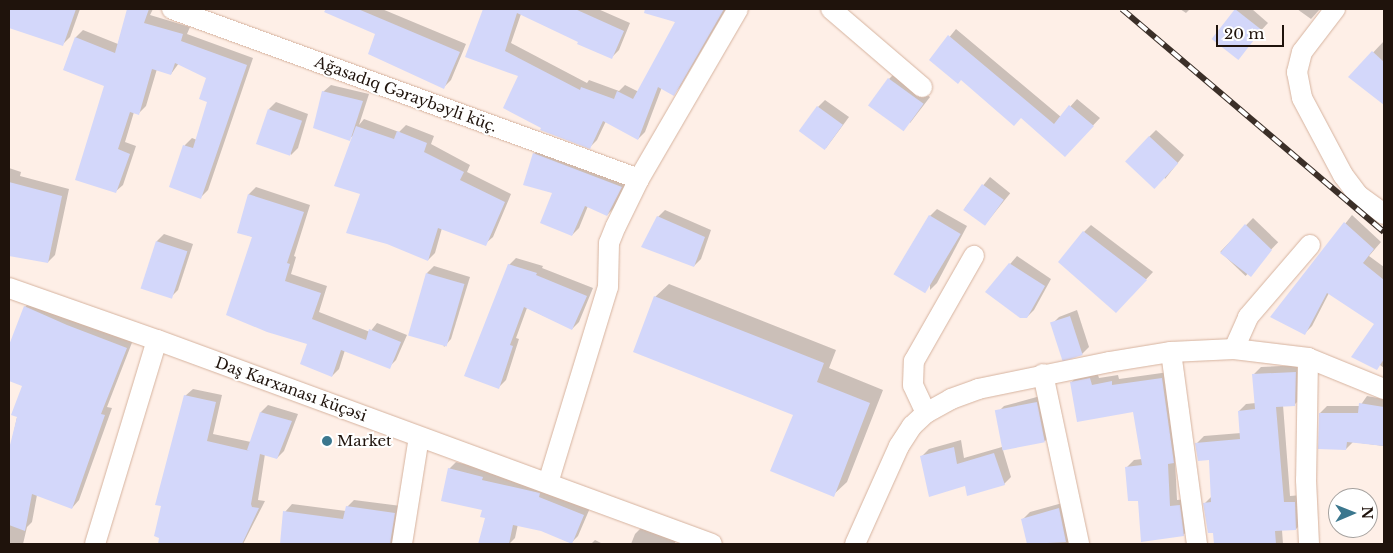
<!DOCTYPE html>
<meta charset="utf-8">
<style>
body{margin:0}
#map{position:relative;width:1393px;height:553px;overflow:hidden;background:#feefe7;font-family:"Libre Baskerville",serif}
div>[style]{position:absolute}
.shadow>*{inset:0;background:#0003;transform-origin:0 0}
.building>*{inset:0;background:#d3d7fa;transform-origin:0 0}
.roads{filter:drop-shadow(0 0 1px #d6b39f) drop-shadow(0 0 1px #d6b39f)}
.street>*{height:20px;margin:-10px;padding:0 10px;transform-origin:10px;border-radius:10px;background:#fff}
.rail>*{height:5.5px;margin-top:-2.75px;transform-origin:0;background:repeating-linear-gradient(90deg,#fff 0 11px,#3b2f28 0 22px);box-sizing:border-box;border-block:1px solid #3b2f28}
.dots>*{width:14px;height:14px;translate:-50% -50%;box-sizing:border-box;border:2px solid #fff;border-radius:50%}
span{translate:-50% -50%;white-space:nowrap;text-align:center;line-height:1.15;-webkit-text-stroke:4px #fff;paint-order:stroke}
.street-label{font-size:15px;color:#1f130c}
.poi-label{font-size:15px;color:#1f130c}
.left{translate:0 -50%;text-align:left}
.frame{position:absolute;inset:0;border:10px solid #1f130c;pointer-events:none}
.north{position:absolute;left:1328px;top:488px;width:50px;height:50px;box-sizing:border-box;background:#fff;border:1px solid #a5a19e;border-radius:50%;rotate:89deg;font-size:14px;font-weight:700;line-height:20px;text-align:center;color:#1f130c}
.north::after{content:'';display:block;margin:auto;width:18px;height:22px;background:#3b778e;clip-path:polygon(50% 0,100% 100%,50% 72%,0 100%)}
.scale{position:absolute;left:1216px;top:25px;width:68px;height:22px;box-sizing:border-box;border:2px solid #1f130c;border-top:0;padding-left:6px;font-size:15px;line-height:18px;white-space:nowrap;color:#1f130c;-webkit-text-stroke:4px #fff;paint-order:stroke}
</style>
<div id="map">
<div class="shadow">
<div style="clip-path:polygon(9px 9px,80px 9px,70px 37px,63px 44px,9px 27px)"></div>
<div style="clip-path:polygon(128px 9px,153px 9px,150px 15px,190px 27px,187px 34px,253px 58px,208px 190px,201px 197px,171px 187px,185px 145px,192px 138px,197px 140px,209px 101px,208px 78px,179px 63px,171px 74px,157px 69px,146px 106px,139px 113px,134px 112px,125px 142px,136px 146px,123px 185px,115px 192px,106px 85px,64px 69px,76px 37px,83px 30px,118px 44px)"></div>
<div style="clip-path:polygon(327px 9px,382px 9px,466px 44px,451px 80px,444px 87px,377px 33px,326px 12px)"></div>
<div style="clip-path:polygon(485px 9px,598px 9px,630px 23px,619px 50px,612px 57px,521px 14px,511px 43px,587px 83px,589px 80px,619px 91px,625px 85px,639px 92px,677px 22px,664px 18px,668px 9px,726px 9px,680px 87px,673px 95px,662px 87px,645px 132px,638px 139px,606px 121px,597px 140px,590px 147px,520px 75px,466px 56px)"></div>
<div style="clip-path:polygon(1180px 9px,1190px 9px,1186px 13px)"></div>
<div style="clip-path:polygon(1237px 9px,1252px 9px,1268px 23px,1242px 51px,1213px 38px)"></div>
<div style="clip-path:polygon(1297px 9px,1320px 9px,1311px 19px)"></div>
<div style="clip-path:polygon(956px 29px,1061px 117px,1077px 99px,1100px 118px,1072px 148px,931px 60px)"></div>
<div style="clip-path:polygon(1384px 41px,1384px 104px,1350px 77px)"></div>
<div style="clip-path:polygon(896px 72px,930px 97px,910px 123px,889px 79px)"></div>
<div style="clip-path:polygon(331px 85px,369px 94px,359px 125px,364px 119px,399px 132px,406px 125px,434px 136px,431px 144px,470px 165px,467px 172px,511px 194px,493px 237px,485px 244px,442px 228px,435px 253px,428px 260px,362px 194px,354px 135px,349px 139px,323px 92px)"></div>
<div style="clip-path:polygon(825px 100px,849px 117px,826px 148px,818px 107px)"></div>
<div style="clip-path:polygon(276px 102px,308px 114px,298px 148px,291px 155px,269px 109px)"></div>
<div style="clip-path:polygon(1156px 130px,1184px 155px,1165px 179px,1149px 137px)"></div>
<div style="clip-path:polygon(541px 147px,628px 180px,614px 208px,607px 215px,588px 206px,579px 228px,572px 235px,554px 192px,534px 154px)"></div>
<div style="clip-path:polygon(9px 168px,21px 172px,20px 176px,69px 189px,55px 255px,48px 262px,30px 246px,9px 239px)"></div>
<div style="left:990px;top:177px;width:26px;height:40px;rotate:39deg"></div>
<div style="clip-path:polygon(256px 187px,310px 205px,294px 256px,296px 257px,291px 274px,327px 286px,319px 312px,370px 332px,377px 323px,407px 335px,396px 360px,389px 367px,345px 350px,339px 369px,332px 376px,309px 344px,253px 237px,238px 232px,249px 194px)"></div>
<div style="clip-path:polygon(937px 209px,967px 226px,937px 283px,930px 290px,930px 216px)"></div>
<div style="clip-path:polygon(665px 210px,711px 230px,701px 259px,694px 266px,658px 217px)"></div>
<div style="clip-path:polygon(1352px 215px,1381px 242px,1369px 256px,1384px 267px,1382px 314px,1384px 315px,1384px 368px,1380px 365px,1375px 323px,1329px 293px,1312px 326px,1305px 333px,1272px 317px)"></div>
<div style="left:1253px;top:218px;width:35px;height:47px;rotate:44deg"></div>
<div style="clip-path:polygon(1091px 225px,1153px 272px,1123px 304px,1084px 232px)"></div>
<div style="clip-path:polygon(164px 234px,193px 244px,178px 290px,171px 297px,143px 288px,157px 241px)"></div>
<div style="clip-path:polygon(1017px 256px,1051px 279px,1034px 310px,1027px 317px,987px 291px)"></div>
<div style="clip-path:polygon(516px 258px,543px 266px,542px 268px,593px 288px,579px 322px,572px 329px,527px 308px,516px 338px,519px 339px,506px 380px,499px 387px,509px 265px)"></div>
<div style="clip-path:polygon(434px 266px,470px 277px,451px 339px,444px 347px,427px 273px)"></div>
<div style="clip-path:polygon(669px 284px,836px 350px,829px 368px,883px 390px,847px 482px,833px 495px,794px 414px,655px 297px)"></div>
<div style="clip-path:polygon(32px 300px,133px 340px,107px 407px,112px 408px,79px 500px,72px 508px,37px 495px,32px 522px,27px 527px,23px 544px,9px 544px,9px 444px,11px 445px,24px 385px,9px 380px,9px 347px,25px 307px)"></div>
<div style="clip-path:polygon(1077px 310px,1089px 347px,1082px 354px,1052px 324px,1059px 317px)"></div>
<div style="clip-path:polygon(1303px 365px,1302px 397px,1295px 404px,1283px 405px,1290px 496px,1302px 495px,1303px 522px,1296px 529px,1282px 530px,1283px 544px,1215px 544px,1215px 531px,1205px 503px,1212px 496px,1210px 459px,1197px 443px,1204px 436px,1241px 433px,1239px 411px,1246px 404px,1256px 403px,1254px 374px,1261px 367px)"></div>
<div style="clip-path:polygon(1097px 372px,1099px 378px,1118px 375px,1119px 379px,1169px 372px,1181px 455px,1175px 460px,1177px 500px,1187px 499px,1191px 528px,1183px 535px,1139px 499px,1127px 467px,1134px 460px,1142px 459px,1134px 410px,1071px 383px,1078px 375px)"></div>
<div style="clip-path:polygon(193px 389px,222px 395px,213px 434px,251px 442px,261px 412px,268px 405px,298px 414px,284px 451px,277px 458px,265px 454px,258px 500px,265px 501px,243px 544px,159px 544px,185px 396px)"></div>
<div style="clip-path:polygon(1044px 395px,1052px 434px,1045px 441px,997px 413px,1004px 406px)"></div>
<div style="clip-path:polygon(1367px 396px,1384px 399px,1384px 446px,1353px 442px,1346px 449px,1320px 413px,1327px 406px,1360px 406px)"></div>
<div style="clip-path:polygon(961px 440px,964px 458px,1002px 447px,1011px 477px,1004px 484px,966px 484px,922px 456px,929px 449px)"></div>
<div style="clip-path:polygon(456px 462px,489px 470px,489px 473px,546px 486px,590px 508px,578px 536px,571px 543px,541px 530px,518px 524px,515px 538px,509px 544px,479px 544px,487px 517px,484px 509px,449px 469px)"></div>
<div style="clip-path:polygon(354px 500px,401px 506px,396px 544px,281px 543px,285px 512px,292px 504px,346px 511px,347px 507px)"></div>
<div style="clip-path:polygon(1066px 502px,1078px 544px,1028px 544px,1023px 519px,1030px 512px)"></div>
<div style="clip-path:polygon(642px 527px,676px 541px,674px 544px,631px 544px,635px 534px)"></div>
<div style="clip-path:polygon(595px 540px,603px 544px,591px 544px)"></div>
</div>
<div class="building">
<div style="clip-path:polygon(9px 9px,76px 9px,63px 46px,9px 28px)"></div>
<div style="clip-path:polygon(127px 9px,149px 9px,144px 23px,183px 34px,181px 41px,247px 65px,201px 199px,169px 187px,183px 145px,193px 148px,207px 102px,199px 99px,206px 78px,175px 63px,171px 75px,152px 69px,139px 115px,130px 112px,118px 149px,130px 154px,116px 193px,75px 180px,104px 86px,63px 70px,75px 37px,115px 53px)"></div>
<div style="clip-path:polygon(326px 9px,358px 9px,460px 52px,444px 89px,368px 54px,375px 34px,324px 12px)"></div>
<div style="clip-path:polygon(483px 9px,575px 9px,624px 31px,612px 59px,577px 44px,578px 42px,517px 13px,505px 51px,580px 90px,581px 87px,614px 99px,617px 91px,633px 99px,675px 22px,644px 13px,645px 9px,724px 9px,674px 96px,658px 87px,638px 140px,603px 121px,590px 149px,540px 130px,541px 128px,503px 108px,518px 76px,465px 57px)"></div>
<div style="left:1235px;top:9px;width:34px;height:38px;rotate:38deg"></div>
<div style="clip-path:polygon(948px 35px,1054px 124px,1069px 105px,1094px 126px,1065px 157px,1021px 118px,1014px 126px,961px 80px,958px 84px,929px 60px)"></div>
<div style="clip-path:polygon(1372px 51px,1384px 62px,1384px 105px,1348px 77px)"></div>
<div style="left:888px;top:78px;width:44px;height:34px;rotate:36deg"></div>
<div style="clip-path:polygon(322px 91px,363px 101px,350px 141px,313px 128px)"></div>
<div style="left:817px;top:106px;width:32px;height:31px;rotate:36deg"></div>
<div style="left:268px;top:109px;width:36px;height:37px;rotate:19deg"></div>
<div style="clip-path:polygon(356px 126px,394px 139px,397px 131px,427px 143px,424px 152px,464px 172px,460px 180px,505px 202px,486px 246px,438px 228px,428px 261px,387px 244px,346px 233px,360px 194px,334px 186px)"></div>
<div style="left:1149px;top:136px;width:40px;height:35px;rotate:43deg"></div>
<div style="clip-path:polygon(533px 153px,622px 187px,607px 216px,585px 206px,572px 236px,540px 223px,552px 193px,523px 185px)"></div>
<div style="clip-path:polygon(9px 182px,62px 196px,48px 263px,9px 256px)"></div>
<div style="left:982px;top:184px;width:27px;height:32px;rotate:36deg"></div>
<div style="clip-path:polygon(248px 194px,304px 212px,287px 263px,290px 264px,285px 281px,321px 293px,312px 319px,366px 340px,369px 329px,401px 342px,390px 369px,341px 350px,332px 377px,300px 364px,307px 344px,267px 332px,226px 315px,252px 237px,237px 233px)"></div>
<div style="left:929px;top:215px;width:37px;height:69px;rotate:31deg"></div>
<div style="clip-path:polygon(657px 216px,705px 237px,694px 267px,641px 247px)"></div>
<div style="clip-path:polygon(1344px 222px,1374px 249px,1363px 263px,1384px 280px,1384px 359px,1377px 370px,1351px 357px,1374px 324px,1327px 293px,1305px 335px,1270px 317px)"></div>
<div style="clip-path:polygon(1245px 224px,1272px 250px,1251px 277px,1220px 253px)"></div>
<div style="clip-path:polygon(1083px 231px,1147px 280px,1116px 313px,1058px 262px)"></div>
<div style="left:156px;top:241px;width:33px;height:50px;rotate:18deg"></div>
<div style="clip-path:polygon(1009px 263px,1045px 286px,1027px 318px,1020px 318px,985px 292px)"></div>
<div style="clip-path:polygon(508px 264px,537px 273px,536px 275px,587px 296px,572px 330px,524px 307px,510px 345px,513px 346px,499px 389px,464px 376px)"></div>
<div style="left:426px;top:273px;width:40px;height:65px;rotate:16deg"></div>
<div style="clip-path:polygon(654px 296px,824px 363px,817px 382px,870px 403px,834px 497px,770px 471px,793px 415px,633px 352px)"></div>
<div style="clip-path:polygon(24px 306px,67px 325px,127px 348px,101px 414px,105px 415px,72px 509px,32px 494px,25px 531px,9px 525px,9px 449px,17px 417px,11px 415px,22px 386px,9px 381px,9px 345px)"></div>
<div style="left:1070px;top:316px;width:41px;height:21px;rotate:72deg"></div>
<div style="clip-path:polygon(1296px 372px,1295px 406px,1276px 407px,1284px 502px,1295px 502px,1296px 530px,1275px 531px,1276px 544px,1214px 544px,1213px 533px,1208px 533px,1203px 503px,1211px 502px,1209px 460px,1198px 461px,1195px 443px,1240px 439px,1238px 411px,1255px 409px,1252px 374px)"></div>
<div style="clip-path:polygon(1090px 378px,1092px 385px,1112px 381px,1112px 385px,1162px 378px,1174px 463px,1168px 464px,1170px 506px,1180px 505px,1184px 536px,1141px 542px,1138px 501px,1128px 501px,1125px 467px,1142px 465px,1133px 412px,1077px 422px,1070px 382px)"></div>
<div style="clip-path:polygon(184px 395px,216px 402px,207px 441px,250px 451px,247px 450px,260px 412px,292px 421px,277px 459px,260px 454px,251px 504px,252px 507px,259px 508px,242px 544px,158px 544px,159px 538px,154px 536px,161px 506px,155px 505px)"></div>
<div style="left:1037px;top:402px;width:41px;height:43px;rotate:79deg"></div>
<div style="clip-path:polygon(1359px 403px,1384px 407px,1384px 446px,1347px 442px,1346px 450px,1318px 449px,1319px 413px,1358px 413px)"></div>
<div style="clip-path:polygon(954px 447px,957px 464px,994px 453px,1005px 485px,967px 496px,965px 486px,929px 497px,920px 456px)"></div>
<div style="clip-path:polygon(448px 468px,483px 477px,482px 480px,540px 493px,539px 497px,584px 515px,572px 544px,541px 531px,513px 525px,509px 544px,478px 544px,485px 518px,480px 517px,482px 510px,441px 501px)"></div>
<div style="clip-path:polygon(346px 506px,395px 513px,390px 544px,280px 544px,283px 511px,343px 519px)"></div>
<div style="clip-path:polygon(1059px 508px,1066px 542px,1027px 544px,1021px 519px)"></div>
</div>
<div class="roads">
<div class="street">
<div style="left:172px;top:9px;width:497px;rotate:20deg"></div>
<div style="left:831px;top:9px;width:120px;rotate:40.6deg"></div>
<div style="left:1335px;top:9px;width:54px;rotate:127.5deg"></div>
<div style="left:1302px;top:52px;width:21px;rotate:104deg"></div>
<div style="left:1297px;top:72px;width:26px;rotate:79deg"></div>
<div style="left:1302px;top:98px;width:87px;rotate:62deg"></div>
<div style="left:1343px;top:175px;width:25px;rotate:53deg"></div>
<div style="left:1358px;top:195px;width:32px;rotate:36deg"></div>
<div style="left:9px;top:288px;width:157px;rotate:19.4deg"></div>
<div style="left:157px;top:340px;width:591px;rotate:20.18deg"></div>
<div style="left:1234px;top:349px;width:35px;rotate:-66deg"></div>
<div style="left:1248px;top:317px;width:95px;rotate:-49.3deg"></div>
<div style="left:1171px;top:352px;width:194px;rotate:82.3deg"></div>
<div style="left:1308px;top:358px;width:122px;rotate:90.9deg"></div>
<div style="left:1306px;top:480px;width:64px;rotate:87.3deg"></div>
<div style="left:1043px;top:374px;width:174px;rotate:78deg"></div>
<div style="left:926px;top:413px;width:31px;rotate:-115deg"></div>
<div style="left:913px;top:385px;width:24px;rotate:-88deg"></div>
<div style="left:914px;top:361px;width:121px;rotate:-60.3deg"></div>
<div style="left:548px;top:483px;width:205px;rotate:-73deg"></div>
<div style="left:608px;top:287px;width:44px;rotate:-88.7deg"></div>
<div style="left:609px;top:243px;width:18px;rotate:-68deg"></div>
<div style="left:616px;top:226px;width:52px;rotate:-63.9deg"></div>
<div style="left:639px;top:179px;width:197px;rotate:-59.8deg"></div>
<div style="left:95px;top:544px;width:213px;rotate:-73.1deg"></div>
<div style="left:402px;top:544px;width:108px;rotate:-81deg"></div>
<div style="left:855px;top:544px;width:107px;rotate:-65.8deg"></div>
<div style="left:899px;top:446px;width:24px;rotate:-57deg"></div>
<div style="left:912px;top:426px;width:19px;rotate:-43deg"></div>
<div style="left:926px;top:413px;width:29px;rotate:-29deg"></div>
<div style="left:951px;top:399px;width:29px;rotate:-20deg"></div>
<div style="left:978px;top:389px;width:134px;rotate:-11.6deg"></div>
<div style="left:1109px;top:362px;width:63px;rotate:-9.2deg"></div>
<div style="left:1171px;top:352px;width:63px;rotate:-2.7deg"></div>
<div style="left:1234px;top:349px;width:75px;rotate:6.9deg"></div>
<div style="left:1308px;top:358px;width:82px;rotate:22.2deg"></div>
</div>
</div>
<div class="rail">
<div style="left:1122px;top:9px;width:344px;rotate:40.4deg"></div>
</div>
<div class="dots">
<div style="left:327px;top:441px;background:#3b778e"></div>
</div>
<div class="street-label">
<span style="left:406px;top:94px;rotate:20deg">Ağasadıq Gəraybəyli küç.</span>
<span style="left:291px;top:389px;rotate:20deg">Daş Karxanası küçəsi</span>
</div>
<div class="poi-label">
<span class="left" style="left:337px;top:441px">Market</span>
</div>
<div class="frame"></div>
<div class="north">N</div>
<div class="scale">20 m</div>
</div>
